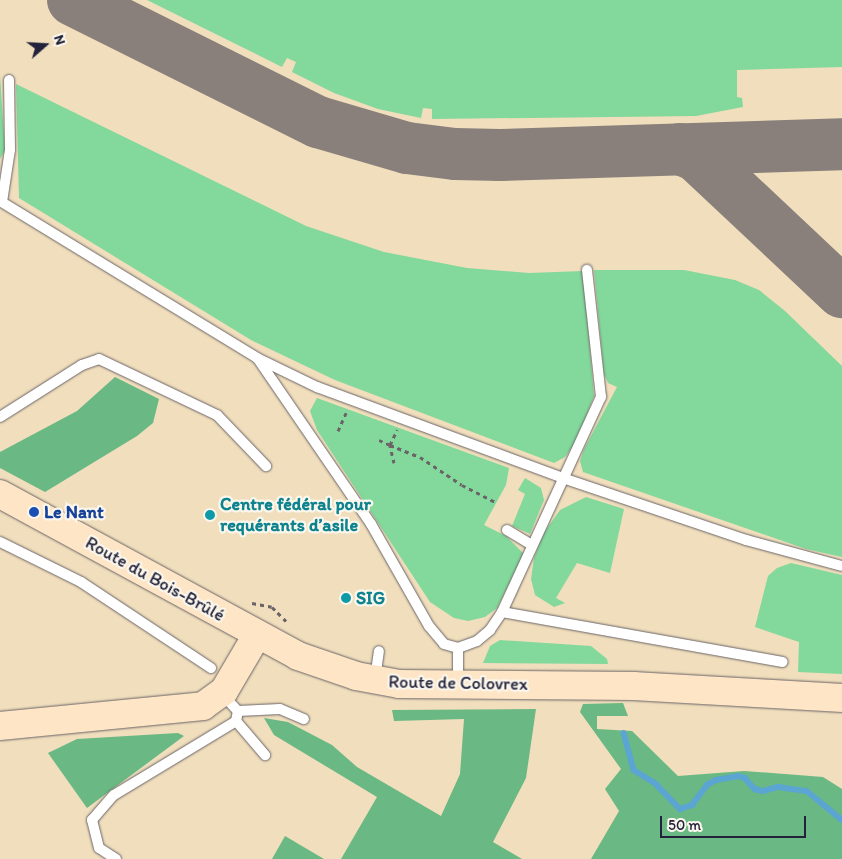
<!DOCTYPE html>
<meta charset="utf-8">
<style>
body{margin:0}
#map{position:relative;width:842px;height:859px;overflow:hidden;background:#f0debc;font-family:Itim,sans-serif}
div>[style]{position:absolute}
.green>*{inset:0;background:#83d89b}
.forest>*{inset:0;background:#6ab883}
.stream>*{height:5.5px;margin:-2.75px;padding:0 2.75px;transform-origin:2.75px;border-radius:2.75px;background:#5ba5d3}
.taxiway>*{height:52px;margin:-26px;padding:0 26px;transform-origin:26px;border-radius:26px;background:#89807c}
.path>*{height:3px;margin-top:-1.5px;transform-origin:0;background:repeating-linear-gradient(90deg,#6a6468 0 4px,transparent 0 8px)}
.roads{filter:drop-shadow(0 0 1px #6a6468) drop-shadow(0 0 1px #6a6468)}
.lane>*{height:10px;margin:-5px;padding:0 5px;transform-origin:5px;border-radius:5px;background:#fff}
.secondary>*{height:28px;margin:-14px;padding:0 14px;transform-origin:14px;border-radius:14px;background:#fde5c5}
.dots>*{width:14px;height:14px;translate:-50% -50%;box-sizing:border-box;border:2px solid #fbf7ec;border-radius:50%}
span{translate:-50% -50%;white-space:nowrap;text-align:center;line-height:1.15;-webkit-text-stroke:4.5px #fbf7ec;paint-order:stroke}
.culture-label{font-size:18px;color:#0d838f;font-weight:700}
.left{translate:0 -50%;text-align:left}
.transit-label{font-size:18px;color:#164399;font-weight:700}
.street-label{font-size:18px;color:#22223b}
.north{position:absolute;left:20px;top:20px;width:50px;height:50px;-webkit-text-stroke:4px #fbf7ec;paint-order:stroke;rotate:71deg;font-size:14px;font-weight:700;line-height:20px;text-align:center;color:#22223b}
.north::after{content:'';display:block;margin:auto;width:18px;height:22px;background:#22223b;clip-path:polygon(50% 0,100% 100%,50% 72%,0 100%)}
.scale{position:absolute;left:660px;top:816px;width:146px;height:22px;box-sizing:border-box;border:2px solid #22223b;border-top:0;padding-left:6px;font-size:15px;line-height:18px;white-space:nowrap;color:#22223b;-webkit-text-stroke:4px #fbf7ec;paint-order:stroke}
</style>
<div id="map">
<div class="green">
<div style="clip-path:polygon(147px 0,842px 0,842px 67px,737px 70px,737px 97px,742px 98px,743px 107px,696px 116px,432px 119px,432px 109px,423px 108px,421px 118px,378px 109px,334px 93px,292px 72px,296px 62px,287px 58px,282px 67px)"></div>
<div style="clip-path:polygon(0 76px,5px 150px,0 159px)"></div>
<div style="clip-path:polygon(16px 84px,306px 226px,384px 252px,467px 268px,529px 273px,583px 271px,594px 396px,576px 442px,565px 457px,554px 463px,335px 380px,251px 340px,19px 198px)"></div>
<div style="clip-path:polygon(594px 270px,684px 270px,735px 280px,759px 290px,785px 311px,842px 366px,842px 557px,806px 549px,583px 472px,580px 461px,584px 449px,617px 387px,608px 383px,604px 374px)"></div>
<div style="clip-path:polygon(317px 398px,509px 468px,506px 485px,484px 525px,506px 536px,524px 554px,497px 608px,485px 617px,468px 621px,454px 618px,430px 602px,317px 430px,310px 411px)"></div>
<div style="clip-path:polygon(525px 478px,541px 488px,544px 500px,530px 534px,512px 526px,525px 494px,518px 490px)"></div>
<div style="clip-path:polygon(586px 497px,624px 509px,610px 573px,577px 563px,556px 598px,565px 603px,554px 607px,535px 595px,531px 579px,534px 558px,543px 534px,560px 510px)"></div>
<div style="clip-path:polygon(791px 563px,842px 575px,842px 674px,798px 672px,799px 642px,755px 627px,768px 576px,777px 568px)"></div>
<div style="clip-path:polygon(500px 640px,591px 646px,607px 659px,608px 664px,483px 663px,490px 646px)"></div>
</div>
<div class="forest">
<div style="clip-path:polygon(115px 377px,159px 399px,153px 423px,137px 436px,45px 492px,0 468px,0 452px,77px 411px)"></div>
<div style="clip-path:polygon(623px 703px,628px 716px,597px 716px,597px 729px,632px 731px,678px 776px,744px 771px,823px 777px,842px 789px,842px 859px,591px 859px,619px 811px,605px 789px,621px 769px,580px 712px,583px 704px)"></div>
<div style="clip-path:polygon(536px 709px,526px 778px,493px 842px,522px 859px,341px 859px,377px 797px,274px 735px,264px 718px,288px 722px,332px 745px,357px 767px,441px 816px,460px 774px,464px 719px,394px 721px,392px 710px)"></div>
<div style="clip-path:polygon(178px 733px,184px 736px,87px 808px,48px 753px,77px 739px)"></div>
<div style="clip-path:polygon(285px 836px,324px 859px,272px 859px)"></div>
</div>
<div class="stream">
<div style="left:624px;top:733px;width:38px;rotate:75deg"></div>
<div style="left:634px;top:770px;width:26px;rotate:32deg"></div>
<div style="left:656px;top:784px;width:35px;rotate:46deg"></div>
<div style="left:680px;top:809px;width:13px;rotate:-18deg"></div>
<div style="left:692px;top:805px;width:25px;rotate:-53deg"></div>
<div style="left:707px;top:785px;width:10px;rotate:-29deg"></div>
<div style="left:716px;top:780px;width:22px;rotate:-10deg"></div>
<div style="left:738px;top:776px;width:7px;rotate:16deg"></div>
<div style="left:745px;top:778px;width:15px;rotate:48deg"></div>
<div style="left:755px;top:789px;width:8px;rotate:14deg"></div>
<div style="left:763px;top:791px;width:16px;rotate:-15deg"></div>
<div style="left:778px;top:787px;width:29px;rotate:8deg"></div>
<div style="left:807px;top:791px;width:45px;rotate:39.6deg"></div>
</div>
<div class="taxiway">
<div style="left:73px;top:0;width:274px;rotate:26.5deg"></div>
<div style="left:318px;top:122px;width:93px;rotate:16.3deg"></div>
<div style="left:407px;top:148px;width:48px;rotate:7.1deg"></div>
<div style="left:455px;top:154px;width:45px;rotate:1.3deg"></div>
<div style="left:500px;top:155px;width:342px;rotate:-1.8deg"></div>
<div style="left:680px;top:149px;width:18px;rotate:22deg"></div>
<div style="left:697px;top:156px;width:199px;rotate:43.2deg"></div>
</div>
<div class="path">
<div style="left:338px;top:431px;width:20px;rotate:-66deg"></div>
<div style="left:379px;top:440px;width:12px;rotate:24deg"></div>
<div style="left:390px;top:445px;width:17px;rotate:-65deg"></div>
<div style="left:394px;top:463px;width:18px;rotate:-103deg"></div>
<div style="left:390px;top:445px;width:32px;rotate:22deg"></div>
<div style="left:420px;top:457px;width:50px;rotate:33.7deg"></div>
<div style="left:462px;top:485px;width:37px;rotate:27deg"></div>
<div style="left:252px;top:603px;width:20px;rotate:11deg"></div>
<div style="left:272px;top:607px;width:21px;rotate:45deg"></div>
</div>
<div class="roads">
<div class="lane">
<div style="left:0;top:201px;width:301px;rotate:31.4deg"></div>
<div style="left:257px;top:358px;width:67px;rotate:25.8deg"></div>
<div style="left:317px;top:387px;width:262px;rotate:20.3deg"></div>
<div style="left:563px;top:478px;width:193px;rotate:18.7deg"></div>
<div style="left:746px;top:540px;width:99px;rotate:15.2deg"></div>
<div style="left:2px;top:202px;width:53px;rotate:-81.3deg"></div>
<div style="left:10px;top:150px;width:70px;rotate:-90.8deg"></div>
<div style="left:258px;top:359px;width:200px;rotate:55.6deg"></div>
<div style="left:371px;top:524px;width:117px;rotate:60.4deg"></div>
<div style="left:429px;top:626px;width:23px;rotate:50deg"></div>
<div style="left:444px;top:644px;width:15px;rotate:16deg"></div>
<div style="left:0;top:417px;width:97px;rotate:-32.4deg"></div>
<div style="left:82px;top:365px;width:18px;rotate:-19deg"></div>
<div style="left:99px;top:359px;width:131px;rotate:25.4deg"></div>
<div style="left:217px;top:415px;width:71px;rotate:46.1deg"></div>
<div style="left:507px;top:530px;width:29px;rotate:31deg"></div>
<div style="left:0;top:542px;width:90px;rotate:26.3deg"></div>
<div style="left:81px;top:582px;width:156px;rotate:33.5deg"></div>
<div style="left:502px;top:612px;width:285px;rotate:10.1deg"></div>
<div style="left:375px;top:679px;width:28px;rotate:-82deg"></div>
<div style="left:458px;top:684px;width:36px;rotate:-90deg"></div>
<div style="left:458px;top:648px;width:20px;rotate:-20deg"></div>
<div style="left:477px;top:641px;width:17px;rotate:-40deg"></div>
<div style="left:490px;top:630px;width:22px;rotate:-56deg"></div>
<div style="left:502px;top:612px;width:237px;rotate:-65.3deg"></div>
<div style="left:601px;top:397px;width:128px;rotate:-96.3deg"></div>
<div style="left:222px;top:694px;width:23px;rotate:47deg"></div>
<div style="left:238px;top:711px;width:42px;rotate:-2.7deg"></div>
<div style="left:280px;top:709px;width:26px;rotate:23deg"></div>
<div style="left:236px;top:721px;width:45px;rotate:49.5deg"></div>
<div style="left:116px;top:859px;width:20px;rotate:-147deg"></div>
<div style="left:99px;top:848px;width:29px;rotate:-104deg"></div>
<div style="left:92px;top:820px;width:33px;rotate:-49deg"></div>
<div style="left:114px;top:795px;width:143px;rotate:-31.2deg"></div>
<div style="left:236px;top:721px;width:10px;rotate:-79deg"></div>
</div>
<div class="secondary">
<div style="left:0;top:494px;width:339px;rotate:28.5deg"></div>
<div style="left:298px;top:656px;width:61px;rotate:19deg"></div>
<div style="left:356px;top:676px;width:44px;rotate:10.5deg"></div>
<div style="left:399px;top:684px;width:235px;rotate:0.5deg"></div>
<div style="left:634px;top:686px;width:208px;rotate:3.3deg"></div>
<div style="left:0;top:726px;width:204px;rotate:-5.6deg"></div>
<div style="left:203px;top:706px;width:26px;rotate:-36deg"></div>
<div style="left:224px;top:691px;width:65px;rotate:-59.5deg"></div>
</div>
</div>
<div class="dots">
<div style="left:34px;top:512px;background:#1a4fb4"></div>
<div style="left:210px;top:515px;background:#0f9aa8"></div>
<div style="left:346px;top:598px;background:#0f9aa8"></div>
</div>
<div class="culture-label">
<span class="left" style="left:220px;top:515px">Centre fédéral pour<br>requérants d’asile</span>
<span class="left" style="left:356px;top:598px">SIG</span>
</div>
<div class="transit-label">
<span class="left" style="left:44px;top:512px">Le Nant</span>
</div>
<div class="street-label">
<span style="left:155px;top:579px;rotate:29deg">Route du Bois-Brûlé</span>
<span style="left:458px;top:683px;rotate:1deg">Route de Colovrex</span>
</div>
<div class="north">N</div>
<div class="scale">50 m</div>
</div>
